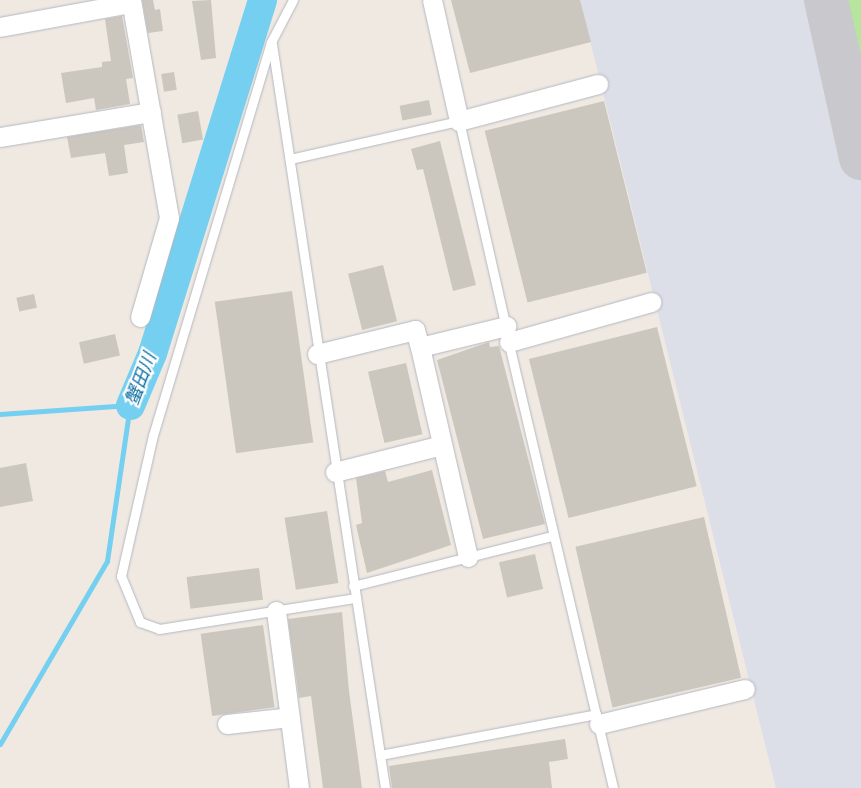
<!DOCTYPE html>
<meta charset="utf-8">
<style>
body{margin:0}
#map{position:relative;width:861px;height:788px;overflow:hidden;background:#efe9e1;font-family:Rubik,"Noto Sans JP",sans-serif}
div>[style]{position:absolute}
.airport>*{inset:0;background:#dcdee8}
.green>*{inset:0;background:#b6e59e}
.stream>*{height:5px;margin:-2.5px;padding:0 2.5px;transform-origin:2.5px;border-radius:2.5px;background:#75cff0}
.river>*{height:29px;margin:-14.5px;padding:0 14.5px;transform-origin:14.5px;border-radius:14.5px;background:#75cff0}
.taxiway>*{height:44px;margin:-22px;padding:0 22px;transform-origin:22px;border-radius:22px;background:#c9c8cc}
.building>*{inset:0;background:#cbc7bf;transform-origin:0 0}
.roads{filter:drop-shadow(0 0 1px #b4b7c1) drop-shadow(0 0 1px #b4b7c1)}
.lane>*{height:9px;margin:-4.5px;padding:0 4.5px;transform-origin:4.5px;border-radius:4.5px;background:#fff}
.street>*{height:19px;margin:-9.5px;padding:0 9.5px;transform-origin:9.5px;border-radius:9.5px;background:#fff}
span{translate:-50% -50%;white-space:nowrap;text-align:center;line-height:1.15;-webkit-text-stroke:4.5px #fff;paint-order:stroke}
.water-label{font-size:18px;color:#0d6fa3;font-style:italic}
</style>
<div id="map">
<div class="airport">
<div style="clip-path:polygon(580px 0,846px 0,861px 65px,861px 788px,776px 788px)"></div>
</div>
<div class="green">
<div style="clip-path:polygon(846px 0,861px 0,861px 64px)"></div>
</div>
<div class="stream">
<div style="left:0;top:414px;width:130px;rotate:-4deg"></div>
<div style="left:130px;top:405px;width:158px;rotate:98.4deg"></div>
<div style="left:107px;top:561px;width:212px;rotate:120.3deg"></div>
</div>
<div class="river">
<div style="left:130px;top:405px;width:56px;rotate:-67.1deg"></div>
<div style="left:152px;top:353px;width:370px;rotate:-72.7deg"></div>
</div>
<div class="taxiway">
<div style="left:826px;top:0;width:162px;rotate:77.5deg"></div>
</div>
<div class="building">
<div style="clip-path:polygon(142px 0,153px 0,155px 10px,160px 9px,163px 31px,148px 33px)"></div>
<div style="clip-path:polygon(211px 0,216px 58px,201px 60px,192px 1px)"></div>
<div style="clip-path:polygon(451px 0,580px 0,591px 42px,470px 73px)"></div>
<div style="clip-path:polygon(122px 16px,133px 78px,126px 79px,130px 104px,96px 110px,94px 98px,66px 103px,61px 73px,102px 67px,102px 62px,111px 61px,105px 19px)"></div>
<div style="left:174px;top:72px;width:18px;height:13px;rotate:81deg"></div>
<div style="left:429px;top:100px;width:15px;height:30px;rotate:79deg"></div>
<div style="left:604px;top:101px;width:177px;height:123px;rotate:76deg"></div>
<div style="left:198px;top:111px;width:29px;height:21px;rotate:80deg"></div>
<div style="clip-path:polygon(141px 125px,144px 142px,124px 145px,128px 173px,109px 176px,105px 153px,71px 158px,67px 137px)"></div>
<div style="clip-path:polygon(440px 141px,476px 285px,453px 291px,423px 169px,417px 170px,411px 149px)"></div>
<div style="left:383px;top:265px;width:58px;height:36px;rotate:76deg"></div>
<div style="left:292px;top:291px;width:153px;height:78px;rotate:82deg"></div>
<div style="left:34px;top:294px;width:14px;height:18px;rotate:78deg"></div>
<div style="left:657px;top:327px;width:164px;height:132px;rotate:76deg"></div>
<div style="left:115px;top:334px;width:22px;height:37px;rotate:77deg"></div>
<div style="clip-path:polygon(489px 342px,490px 347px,499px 346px,545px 524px,483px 539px,437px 360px)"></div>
<div style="left:406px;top:363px;width:73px;height:39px;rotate:77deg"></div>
<div style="clip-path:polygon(26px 463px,33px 501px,0 507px,0 468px)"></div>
<div style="clip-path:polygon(432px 470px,451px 545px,367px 573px,356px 525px,362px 523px,356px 478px,385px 471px,388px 482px)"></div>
<div style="left:327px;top:511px;width:73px;height:43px;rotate:81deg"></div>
<div style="left:704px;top:517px;width:165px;height:132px;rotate:77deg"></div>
<div style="left:535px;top:554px;width:36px;height:37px;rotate:77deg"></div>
<div style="left:259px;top:568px;width:32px;height:73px;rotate:83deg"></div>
<div style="clip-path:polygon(342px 612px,349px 691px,362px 788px,323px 788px,311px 696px,299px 698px,288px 619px)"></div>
<div style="left:263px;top:625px;width:83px;height:63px;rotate:82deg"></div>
<div style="clip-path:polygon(565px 739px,568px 759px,549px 762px,552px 788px,392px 788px,389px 766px)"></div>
</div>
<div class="roads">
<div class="lane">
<div style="left:293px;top:0;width:47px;rotate:117.6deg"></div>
<div style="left:271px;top:42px;width:410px;rotate:106.7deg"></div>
<div style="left:153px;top:435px;width:145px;rotate:102.8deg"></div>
<div style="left:121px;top:576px;width:50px;rotate:67.6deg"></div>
<div style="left:140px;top:622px;width:20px;rotate:20deg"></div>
<div style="left:159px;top:629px;width:198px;rotate:-9deg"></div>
<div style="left:272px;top:44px;width:753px;rotate:81.36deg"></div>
<div style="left:290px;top:159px;width:173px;rotate:-12.7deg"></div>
<div style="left:459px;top:121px;width:212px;rotate:77.2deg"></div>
<div style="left:508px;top:340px;width:460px;rotate:76.8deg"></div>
<div style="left:353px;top:586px;width:205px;rotate:-14.1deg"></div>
<div style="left:380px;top:755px;width:220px;rotate:-10.7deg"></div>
</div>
<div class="street">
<div style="left:131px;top:0;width:221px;rotate:80.1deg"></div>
<div style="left:169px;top:218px;width:103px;rotate:106.3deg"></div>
<div style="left:432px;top:0;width:124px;rotate:77.4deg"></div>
<div style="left:459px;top:121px;width:144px;rotate:-14.9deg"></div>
<div style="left:0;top:27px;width:133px;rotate:-10.4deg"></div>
<div style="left:0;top:137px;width:153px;rotate:-9.4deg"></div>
<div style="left:509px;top:342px;width:148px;rotate:-15.7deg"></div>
<div style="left:317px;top:354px;width:101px;rotate:-13.8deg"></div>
<div style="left:415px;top:330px;width:18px;rotate:74deg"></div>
<div style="left:335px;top:472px;width:110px;rotate:-14.2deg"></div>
<div style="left:468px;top:557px;width:215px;rotate:-102.9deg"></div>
<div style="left:420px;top:347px;width:89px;rotate:-13.7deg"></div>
<div style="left:276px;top:611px;width:178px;rotate:82.6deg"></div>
<div style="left:227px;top:724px;width:63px;rotate:-6.3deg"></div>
<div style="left:599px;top:724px;width:150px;rotate:-13.5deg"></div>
</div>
</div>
<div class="water-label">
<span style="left:141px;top:379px;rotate:-69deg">蟹田川</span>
</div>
</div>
